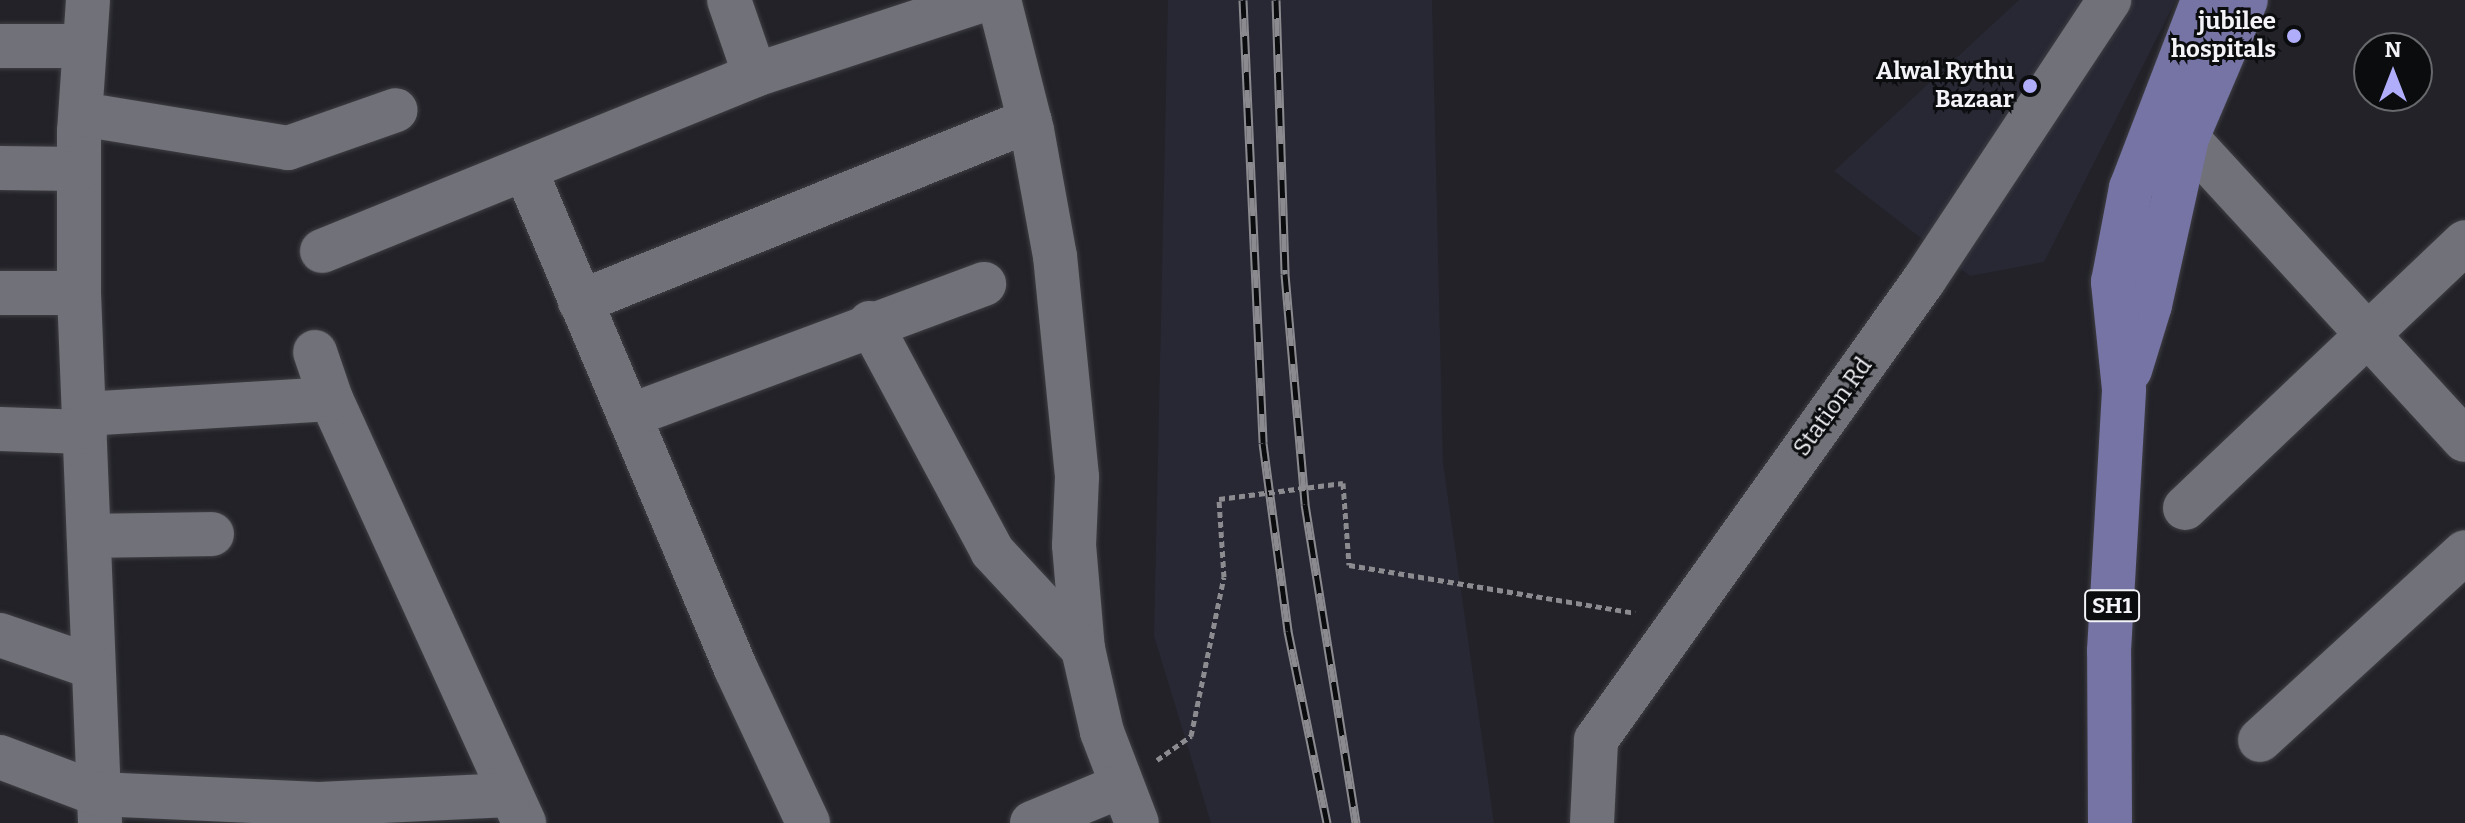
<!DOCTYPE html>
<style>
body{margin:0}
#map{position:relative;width:2465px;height:823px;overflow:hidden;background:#222228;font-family:Bitter,serif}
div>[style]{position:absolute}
.built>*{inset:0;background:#282834}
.path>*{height:5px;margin-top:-2.5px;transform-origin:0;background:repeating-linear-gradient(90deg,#8b8b90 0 6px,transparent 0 10px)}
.roads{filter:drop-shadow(0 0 2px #3e3e44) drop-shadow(0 0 2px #3e3e44)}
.street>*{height:44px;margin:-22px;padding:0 22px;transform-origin:22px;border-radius:22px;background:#717179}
.primary>*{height:44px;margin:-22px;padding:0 22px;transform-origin:22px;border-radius:22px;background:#7674a4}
.rail>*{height:9px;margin-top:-4.5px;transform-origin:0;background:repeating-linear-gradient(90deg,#0b0c0e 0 18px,#8a8a8f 0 36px);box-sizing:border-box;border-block:2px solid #8a8a8f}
.path-bridge>*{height:5px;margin-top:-2.5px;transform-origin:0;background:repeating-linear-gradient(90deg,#8b8b90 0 6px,transparent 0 10px)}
.dots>*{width:22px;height:22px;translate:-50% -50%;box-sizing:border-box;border:4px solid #0b0c0e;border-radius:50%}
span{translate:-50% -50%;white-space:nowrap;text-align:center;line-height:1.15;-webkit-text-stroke:6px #0b0c0e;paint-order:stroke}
.shield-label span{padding:2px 6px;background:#0b0c0e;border:2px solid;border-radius:6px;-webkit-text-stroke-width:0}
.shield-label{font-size:22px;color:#f4f4f8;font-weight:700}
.poi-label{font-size:24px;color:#f4f4f8;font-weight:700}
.right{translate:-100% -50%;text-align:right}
.street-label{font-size:24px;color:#f4f4f8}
.north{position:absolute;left:2353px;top:32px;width:80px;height:80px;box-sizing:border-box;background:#0b0c0e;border:2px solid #68696c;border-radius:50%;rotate:0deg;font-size:22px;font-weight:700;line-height:32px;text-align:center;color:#f4f4f8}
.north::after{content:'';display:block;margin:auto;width:28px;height:36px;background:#b0adfa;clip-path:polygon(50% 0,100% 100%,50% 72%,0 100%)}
</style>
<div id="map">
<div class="built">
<div style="clip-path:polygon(1168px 0,1432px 0,1443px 463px,1494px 823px,1211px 823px,1154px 636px)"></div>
<div style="clip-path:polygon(2019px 0,2176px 0,2044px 262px,1970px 276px,1834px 171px)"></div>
</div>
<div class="path">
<div style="left:1343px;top:483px;width:82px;rotate:85.8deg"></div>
<div style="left:1349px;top:565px;width:290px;rotate:9.5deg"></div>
<div style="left:1157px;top:760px;width:42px;rotate:-35.2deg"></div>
<div style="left:1191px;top:736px;width:162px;rotate:-78.3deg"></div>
<div style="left:1224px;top:577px;width:78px;rotate:-93.7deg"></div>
</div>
<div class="roads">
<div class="street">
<div style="left:88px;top:0;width:131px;rotate:93.9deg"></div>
<div style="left:79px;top:131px;width:162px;rotate:90deg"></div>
<div style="left:79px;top:293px;width:530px;rotate:87.73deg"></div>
<div style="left:729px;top:0;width:79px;rotate:70.9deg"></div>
<div style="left:999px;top:0;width:134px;rotate:75.8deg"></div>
<div style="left:1032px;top:130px;width:128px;rotate:79.7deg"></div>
<div style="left:1055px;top:256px;width:222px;rotate:84.3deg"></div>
<div style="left:1077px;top:477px;width:68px;rotate:92.5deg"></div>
<div style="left:1074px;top:545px;width:104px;rotate:85.1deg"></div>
<div style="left:0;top:46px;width:84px"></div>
<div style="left:81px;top:114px;width:210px;rotate:9.3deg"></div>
<div style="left:288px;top:148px;width:114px;rotate:-19.4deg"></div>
<div style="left:2187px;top:138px;width:410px;rotate:47.4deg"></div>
<div style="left:0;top:168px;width:79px;rotate:0.7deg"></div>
<div style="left:525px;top:169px;width:543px;rotate:67.12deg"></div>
<div style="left:736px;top:669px;width:170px;rotate:64.9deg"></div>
<div style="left:322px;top:251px;width:467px;rotate:-22.1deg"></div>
<div style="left:755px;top:75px;width:240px;rotate:-18.2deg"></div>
<div style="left:0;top:293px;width:79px"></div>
<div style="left:580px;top:302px;width:485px;rotate:-22deg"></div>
<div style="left:870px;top:323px;width:259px;rotate:61.8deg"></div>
<div style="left:992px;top:551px;width:134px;rotate:47.1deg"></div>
<div style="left:1083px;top:649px;width:85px;rotate:77.1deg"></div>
<div style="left:1102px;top:732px;width:97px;rotate:69deg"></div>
<div style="left:315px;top:352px;width:50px;rotate:71.2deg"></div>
<div style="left:331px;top:399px;width:466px;rotate:65.5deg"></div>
<div style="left:84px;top:414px;width:247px;rotate:-3.5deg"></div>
<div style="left:629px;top:416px;width:379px;rotate:-20.4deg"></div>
<div style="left:0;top:429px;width:85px;rotate:2deg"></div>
<div style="left:2185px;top:508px;width:386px;rotate:-43.5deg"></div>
<div style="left:89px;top:536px;width:123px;rotate:-0.9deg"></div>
<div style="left:0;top:635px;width:98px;rotate:19deg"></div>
<div style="left:2260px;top:740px;width:278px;rotate:-42.5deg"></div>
<div style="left:0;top:757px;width:105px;rotate:20.7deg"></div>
<div style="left:98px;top:794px;width:221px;rotate:2.6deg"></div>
<div style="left:319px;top:804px;width:190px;rotate:-2.7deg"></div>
<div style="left:1032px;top:823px;width:96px;rotate:-22.6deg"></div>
<div style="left:1592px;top:823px;width:83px;rotate:-87.2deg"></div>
<div style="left:1596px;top:740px;width:565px;rotate:-54.51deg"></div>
<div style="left:1924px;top:280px;width:336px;rotate:-56.5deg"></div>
</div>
<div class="primary">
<div style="left:2130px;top:370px;width:68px;rotate:-72.9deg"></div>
<div style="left:2150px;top:305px;width:171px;rotate:-77.5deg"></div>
<div style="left:2187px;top:138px;width:150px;rotate:-66.9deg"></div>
<div style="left:2110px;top:823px;width:172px;rotate:-90.3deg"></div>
<div style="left:2109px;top:651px;width:262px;rotate:-86.7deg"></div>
<div style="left:2124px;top:389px;width:108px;rotate:-95.9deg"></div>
<div style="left:2113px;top:282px;width:96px;rotate:-79.2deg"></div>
<div style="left:2131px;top:188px;width:201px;rotate:-69deg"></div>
</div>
</div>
<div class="rail">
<div style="left:1243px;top:0;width:443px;rotate:87.4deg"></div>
<div style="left:1263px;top:443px;width:190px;rotate:82.4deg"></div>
<div style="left:1288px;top:631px;width:196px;rotate:78.5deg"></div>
<div style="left:1276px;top:0;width:274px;rotate:88.1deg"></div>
<div style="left:1285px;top:274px;width:231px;rotate:85deg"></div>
<div style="left:1305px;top:504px;width:323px;rotate:80.9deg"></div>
</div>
<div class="path-bridge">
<div style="left:1219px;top:499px;width:125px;rotate:-7.4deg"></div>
</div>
<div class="dots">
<div style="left:2294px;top:36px;background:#b0adfa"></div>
<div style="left:2030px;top:86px;background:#b0adfa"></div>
</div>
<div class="shield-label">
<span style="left:2112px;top:606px">SH1</span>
</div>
<div class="poi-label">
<span class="right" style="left:2276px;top:36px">jubilee<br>hospitals</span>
<span class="right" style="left:2014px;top:86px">Alwal Rythu<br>Bazaar</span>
</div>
<div class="street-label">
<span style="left:1833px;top:407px;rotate:-54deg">Station Rd</span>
</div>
<div class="north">N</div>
</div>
